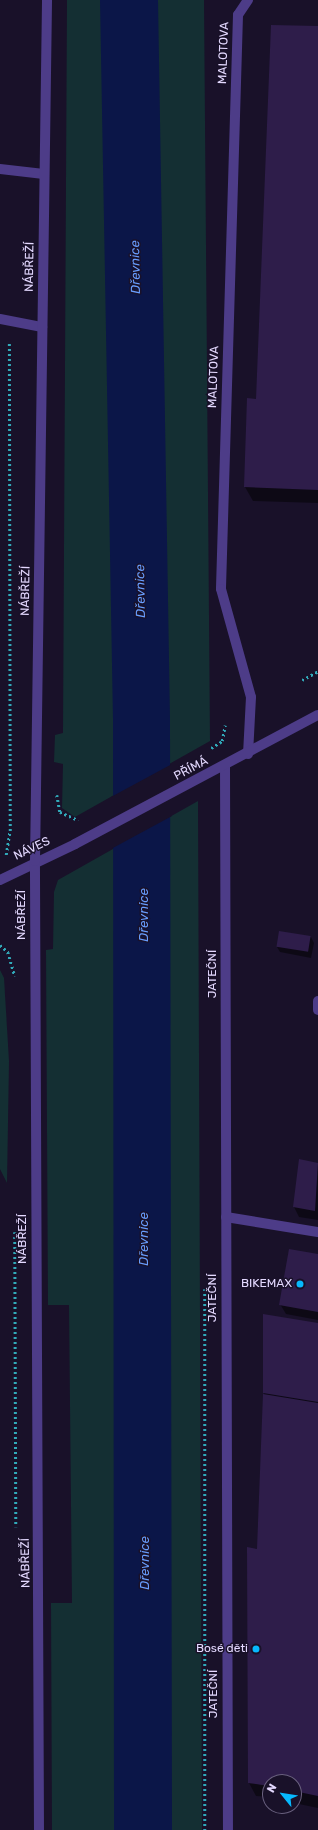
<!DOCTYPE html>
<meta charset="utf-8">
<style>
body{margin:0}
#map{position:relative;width:318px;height:1830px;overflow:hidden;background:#191129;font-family:Rubik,sans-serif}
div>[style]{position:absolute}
.green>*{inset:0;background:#142f33}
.water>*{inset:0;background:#0b1648}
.pier>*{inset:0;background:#191129}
.shadow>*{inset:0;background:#0007}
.building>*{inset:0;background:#2e1d4a;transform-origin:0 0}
.path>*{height:2.5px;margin-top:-1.25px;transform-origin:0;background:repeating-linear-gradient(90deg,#31aaba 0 2px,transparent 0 5px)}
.service>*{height:10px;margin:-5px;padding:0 5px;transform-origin:5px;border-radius:5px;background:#4d3c88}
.minor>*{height:10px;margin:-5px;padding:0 5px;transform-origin:5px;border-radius:5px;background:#4d3c88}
.tertiary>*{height:10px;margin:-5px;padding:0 5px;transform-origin:5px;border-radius:5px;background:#4d3c88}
.dots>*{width:11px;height:11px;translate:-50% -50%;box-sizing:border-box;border:2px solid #191129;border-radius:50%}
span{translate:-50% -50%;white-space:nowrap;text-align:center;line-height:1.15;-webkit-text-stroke:3px #191129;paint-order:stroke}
.street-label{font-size:12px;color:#e4d9ff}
.poi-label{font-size:12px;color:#e4d9ff}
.right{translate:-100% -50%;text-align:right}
.water-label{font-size:13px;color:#689dfe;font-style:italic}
.north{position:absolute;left:262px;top:1774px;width:40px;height:40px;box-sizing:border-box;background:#191129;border:1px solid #6a617f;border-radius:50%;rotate:300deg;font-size:11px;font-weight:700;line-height:16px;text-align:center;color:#e4d9ff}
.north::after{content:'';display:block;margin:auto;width:14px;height:18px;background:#07b8fd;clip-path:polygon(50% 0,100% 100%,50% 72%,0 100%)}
</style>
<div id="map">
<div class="green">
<div style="clip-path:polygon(67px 0,204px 0,210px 741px,75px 817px,62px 808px,63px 764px,54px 762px,55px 735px,63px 733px)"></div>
<div style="clip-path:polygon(198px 801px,202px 1830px,52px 1830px,51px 1603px,72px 1603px,69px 1305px,48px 1305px,46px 950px,53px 949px,54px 892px,58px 880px)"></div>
<div style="clip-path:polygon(0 970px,4px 978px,9px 1061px,7px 1183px,0 1169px)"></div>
</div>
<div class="water">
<div style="clip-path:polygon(100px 0,158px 0,170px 719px,172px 1830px,114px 1830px,113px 720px)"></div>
</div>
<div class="pier">
<div style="clip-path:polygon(172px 764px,172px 816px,111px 849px,111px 797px)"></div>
</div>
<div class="shadow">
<div style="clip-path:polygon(318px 27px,318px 503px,253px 501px,245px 487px,248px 399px,257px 400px)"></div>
<div style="clip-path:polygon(311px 937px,314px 943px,311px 958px,280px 952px,277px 947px)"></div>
<div style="clip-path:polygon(300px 1161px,318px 1164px,318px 1220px,299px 1217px,294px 1207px)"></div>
<div style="clip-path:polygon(318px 1255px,318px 1320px,286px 1314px,280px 1304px)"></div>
<div style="clip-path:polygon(318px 1324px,318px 1808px,294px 1803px,294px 1782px,254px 1783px,270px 1787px,270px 1797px,256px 1796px,249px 1783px,248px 1548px,260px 1550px,264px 1393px)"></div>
</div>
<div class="building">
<div style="clip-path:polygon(271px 25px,318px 26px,318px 490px,244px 487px,247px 398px,256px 399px)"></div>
<div style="left:279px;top:931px;width:32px;height:16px;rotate:9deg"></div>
<div style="clip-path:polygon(299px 1159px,318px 1163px,315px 1211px,293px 1207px)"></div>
<div style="clip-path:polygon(289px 1249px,318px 1254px,318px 1312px,279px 1305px)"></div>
<div style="clip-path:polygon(263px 1314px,318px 1323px,318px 1402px,263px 1393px)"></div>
<div style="clip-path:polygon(263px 1394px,318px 1403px,318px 1796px,294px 1791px,294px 1782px,270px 1782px,270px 1786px,248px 1783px,247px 1547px,257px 1549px)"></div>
</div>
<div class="path">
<div style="left:302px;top:680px;width:18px;rotate:-29deg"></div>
<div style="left:211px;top:748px;width:13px;rotate:-32deg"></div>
<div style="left:222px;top:741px;width:16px;rotate:-79deg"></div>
<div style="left:57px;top:795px;width:17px;rotate:80deg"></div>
<div style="left:60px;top:812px;width:20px;rotate:24deg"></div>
<div style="left:6px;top:855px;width:24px;rotate:-81deg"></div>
<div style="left:10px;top:831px;width:490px;rotate:-90.1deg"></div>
<div style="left:0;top:945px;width:11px;rotate:41deg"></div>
<div style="left:8px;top:952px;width:25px;rotate:74deg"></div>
<div style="left:15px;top:1232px;width:295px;rotate:89.8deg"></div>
<div style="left:205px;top:1289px;width:541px;rotate:90deg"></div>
</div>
<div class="service">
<div style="left:0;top:169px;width:44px;rotate:6.5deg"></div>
<div style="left:318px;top:1001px;width:9px;rotate:90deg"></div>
<div style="left:226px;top:1217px;width:93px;rotate:9.3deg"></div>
</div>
<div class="minor">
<div style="left:248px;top:0;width:18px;rotate:124deg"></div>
<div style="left:238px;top:15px;width:574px;rotate:91.7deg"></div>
<div style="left:221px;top:589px;width:112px;rotate:74.5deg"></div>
<div style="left:251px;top:697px;width:57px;rotate:93deg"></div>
<div style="left:0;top:319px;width:43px;rotate:10.8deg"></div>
<div style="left:225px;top:766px;width:1064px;rotate:89.84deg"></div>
<div style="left:0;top:880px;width:83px;rotate:-25.6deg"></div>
<div style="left:75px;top:844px;width:275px;rotate:-28deg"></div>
</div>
<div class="tertiary">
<div style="left:39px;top:1830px;width:969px;rotate:-90.24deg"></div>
<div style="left:35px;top:861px;width:861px;rotate:-89.2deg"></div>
</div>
<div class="dots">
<div style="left:300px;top:1284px;background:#07b8fd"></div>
<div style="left:256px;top:1649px;background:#07b8fd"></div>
</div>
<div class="street-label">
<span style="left:224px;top:53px;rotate:-88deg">MALOTOVA</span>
<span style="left:30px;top:267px;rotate:-89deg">NÁBŘEŽÍ</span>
<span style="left:214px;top:377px;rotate:-88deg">MALOTOVA</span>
<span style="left:26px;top:591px;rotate:-89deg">NÁBŘEŽÍ</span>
<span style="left:191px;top:769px;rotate:-28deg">PŘÍMÁ</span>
<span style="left:32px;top:849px;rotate:-25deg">NÁVES</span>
<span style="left:22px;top:915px;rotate:-90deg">NÁBŘEŽÍ</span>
<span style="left:213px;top:974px;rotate:-90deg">JATEČNÍ</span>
<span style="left:23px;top:1239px;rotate:-90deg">NÁBŘEŽÍ</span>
<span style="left:213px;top:1298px;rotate:-90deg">JATEČNÍ</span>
<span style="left:26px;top:1563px;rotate:-91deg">NÁBŘEŽÍ</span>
<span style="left:214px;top:1694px;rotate:-90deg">JATEČNÍ</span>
</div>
<div class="poi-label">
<span class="right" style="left:292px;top:1284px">BIKEMAX</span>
<span class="right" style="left:248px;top:1649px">Bosé děti</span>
</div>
<div class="water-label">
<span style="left:136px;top:267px;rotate:-91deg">Dřevnice</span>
<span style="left:141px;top:591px;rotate:-91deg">Dřevnice</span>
<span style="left:144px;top:915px;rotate:-90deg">Dřevnice</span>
<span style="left:144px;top:1239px;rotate:-90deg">Dřevnice</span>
<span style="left:145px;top:1563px;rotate:-90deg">Dřevnice</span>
</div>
<div class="north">N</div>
</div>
